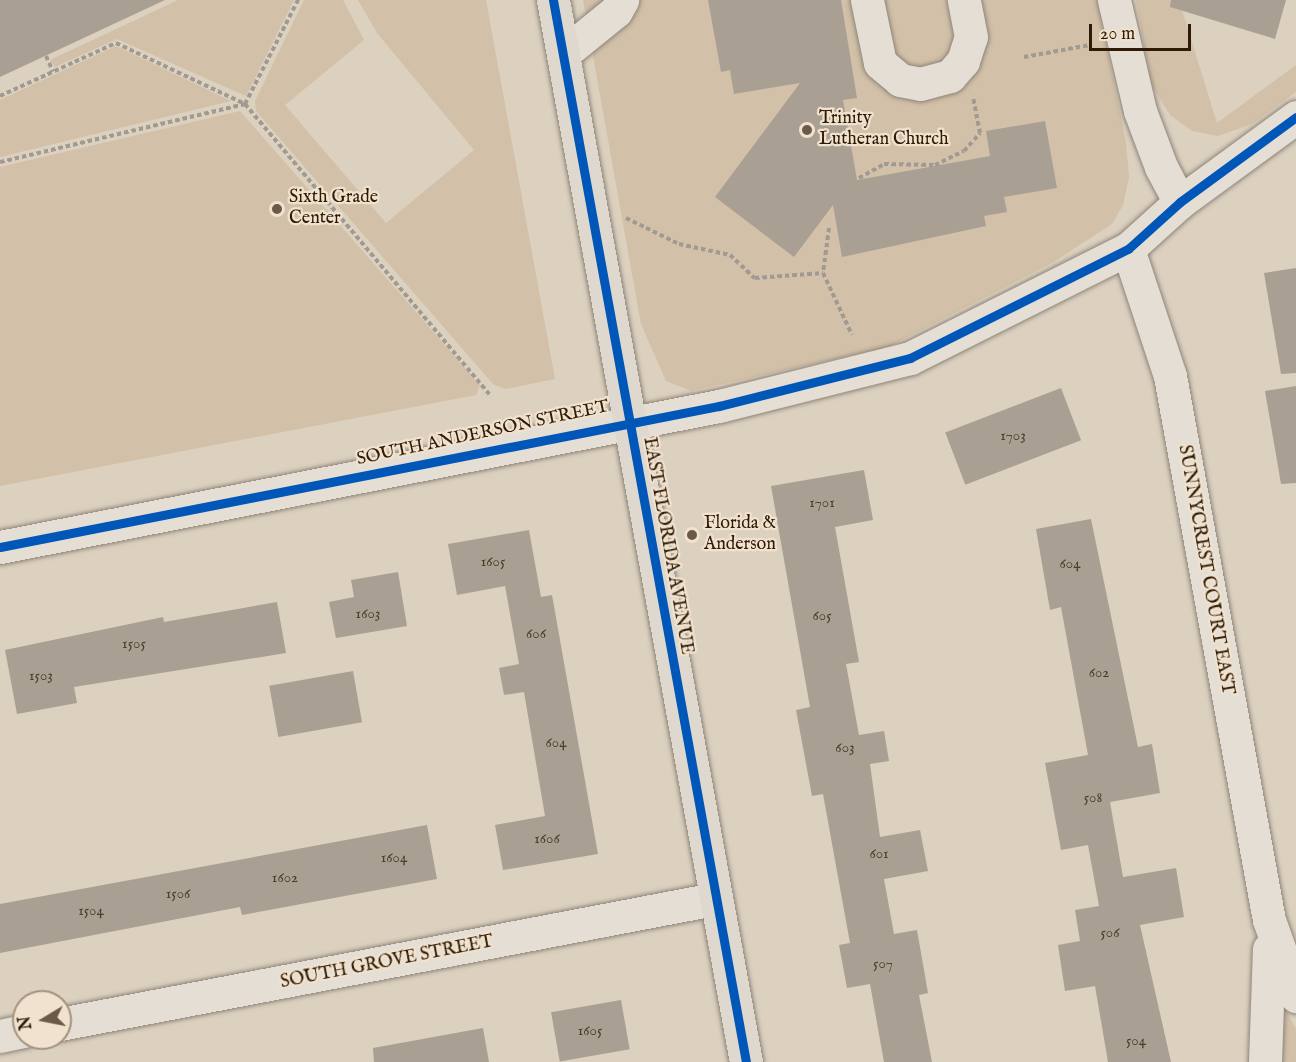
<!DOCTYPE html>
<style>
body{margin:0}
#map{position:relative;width:1296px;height:1062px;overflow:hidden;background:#dcd0bf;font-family:"IM FELL English",serif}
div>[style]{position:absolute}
.green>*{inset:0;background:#d2c0a8}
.building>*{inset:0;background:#a9a093;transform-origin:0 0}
.path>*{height:4px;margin-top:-2px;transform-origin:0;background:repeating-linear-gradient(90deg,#a19a92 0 4.5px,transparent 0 7.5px)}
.roads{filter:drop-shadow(0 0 2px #8e8579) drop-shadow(0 0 2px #8e8579)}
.minor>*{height:33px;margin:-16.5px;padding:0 16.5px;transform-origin:16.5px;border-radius:16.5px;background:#e4ded5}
.major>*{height:33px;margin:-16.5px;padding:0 16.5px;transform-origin:16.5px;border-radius:16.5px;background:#dfd8ce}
.cycleway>*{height:9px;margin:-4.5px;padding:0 4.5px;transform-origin:4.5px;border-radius:4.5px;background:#0057b8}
.dots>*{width:16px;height:16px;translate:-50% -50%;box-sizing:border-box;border:3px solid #f0e2ce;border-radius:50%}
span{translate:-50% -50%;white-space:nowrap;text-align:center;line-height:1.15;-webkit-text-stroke:4.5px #f0e2ce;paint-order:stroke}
.number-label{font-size:15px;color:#4e3c28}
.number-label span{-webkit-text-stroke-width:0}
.poi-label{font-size:18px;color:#2f1b05}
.left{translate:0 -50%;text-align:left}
.street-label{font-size:18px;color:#2f1b05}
.north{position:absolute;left:12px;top:990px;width:60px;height:60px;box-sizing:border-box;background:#f0e2ce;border:2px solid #a3927e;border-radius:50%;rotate:260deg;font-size:16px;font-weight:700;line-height:24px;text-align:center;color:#2f1b05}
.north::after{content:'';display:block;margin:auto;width:21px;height:27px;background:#6c5a46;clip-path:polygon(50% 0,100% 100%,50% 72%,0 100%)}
.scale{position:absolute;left:1089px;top:24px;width:102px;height:27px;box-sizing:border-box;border:3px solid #2f1b05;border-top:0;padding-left:8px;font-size:18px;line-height:21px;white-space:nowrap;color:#2f1b05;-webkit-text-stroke:4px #f0e2ce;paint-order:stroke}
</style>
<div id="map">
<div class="green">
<div style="clip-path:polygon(178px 0,294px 0,246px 96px,117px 39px,55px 67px,50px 60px)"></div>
<div style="clip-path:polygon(304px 0,343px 0,364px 40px,285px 105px,386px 223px,474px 150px,377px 33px,358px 0,486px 0,555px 379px,505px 389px,493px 384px,256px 111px,255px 101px)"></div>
<div style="clip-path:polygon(583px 0,1097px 0,1126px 142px,1129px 177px,1123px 205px,1112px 224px,1052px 263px,888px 347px,691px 391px,666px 381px,641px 324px)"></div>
<div style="clip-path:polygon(1136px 0,1179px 0,1217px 123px,1296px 65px,1296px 92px,1252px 124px,1218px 136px,1192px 131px,1170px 115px,1151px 84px)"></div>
<div style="clip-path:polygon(116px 46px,231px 101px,0 157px,0 100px)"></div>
<div style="clip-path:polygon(240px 111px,480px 385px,476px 395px,0 486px,0 167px)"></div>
<div style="clip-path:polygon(1285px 1008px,1296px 1029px,1296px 1062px,1275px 1062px)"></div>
</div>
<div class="building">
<div style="clip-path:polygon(0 0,165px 0,0 77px)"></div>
<div style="clip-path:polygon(708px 0,841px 0,857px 98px,843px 100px,857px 180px,990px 156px,986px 131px,1045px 121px,1057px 188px,1004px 197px,1007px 212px,984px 216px,986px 226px,842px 257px,833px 205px,794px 257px,715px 197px,800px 83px,734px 94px,730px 70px,721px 72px)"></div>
<div style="clip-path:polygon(1171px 0,1286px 0,1275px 39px,1170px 7px)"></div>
<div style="clip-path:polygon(1296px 268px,1296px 373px,1281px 374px,1264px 273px)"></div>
<div style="clip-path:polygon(1296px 386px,1296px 483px,1281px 484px,1265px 391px)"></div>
<div style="left:1061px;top:388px;width:56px;height:124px;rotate:69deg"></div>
<div style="clip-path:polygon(864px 470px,873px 520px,835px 527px,859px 662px,846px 664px,859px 735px,884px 731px,889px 761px,870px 764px,880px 837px,920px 830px,928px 871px,884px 879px,894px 934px,917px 930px,928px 993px,919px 995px,932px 1062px,884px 1062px,870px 984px,847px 988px,839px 945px,850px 943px,823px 794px,812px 796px,796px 710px,810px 707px,771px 486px)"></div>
<div style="clip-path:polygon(1091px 519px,1138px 747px,1152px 744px,1160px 793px,1110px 802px,1123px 877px,1176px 868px,1184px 917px,1140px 925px,1171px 1062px,1108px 1062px,1095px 986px,1065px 991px,1058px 945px,1080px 941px,1075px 910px,1099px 906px,1088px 845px,1061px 850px,1045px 763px,1088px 755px,1061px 607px,1050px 610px,1036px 529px)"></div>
<div style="clip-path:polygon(529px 530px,541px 597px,552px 595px,598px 854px,503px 870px,495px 825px,545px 816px,524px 692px,504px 695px,499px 668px,519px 664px,505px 586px,457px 595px,448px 544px)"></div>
<div style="clip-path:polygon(398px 572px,407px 626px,336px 638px,329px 602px,354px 597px,351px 580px)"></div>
<div style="clip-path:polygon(277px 602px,286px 653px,74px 687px,77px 703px,17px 714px,5px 650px,163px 617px,164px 622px)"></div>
<div style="left:353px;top:671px;width:52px;height:85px;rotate:80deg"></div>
<div style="clip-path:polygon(427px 825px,437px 879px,242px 915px,240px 907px,0 953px,0 904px)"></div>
<div style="left:621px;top:1000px;width:50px;height:71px;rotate:80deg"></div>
<div style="clip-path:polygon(483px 1028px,489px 1062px,374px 1062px,373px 1048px)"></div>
</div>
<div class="path">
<div style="left:46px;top:56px;width:17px;rotate:66deg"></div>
<div style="left:1024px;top:57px;width:67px;rotate:-10.3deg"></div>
<div style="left:0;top:96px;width:128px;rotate:-24.6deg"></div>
<div style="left:116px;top:43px;width:143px;rotate:25.3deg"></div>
<div style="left:245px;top:104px;width:117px;rotate:-63deg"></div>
<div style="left:0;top:162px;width:252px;rotate:-13.3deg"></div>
<div style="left:245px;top:104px;width:380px;rotate:49.9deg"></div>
<div style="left:859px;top:178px;width:29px;rotate:-29deg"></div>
<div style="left:884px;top:164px;width:51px;rotate:1.1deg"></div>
<div style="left:935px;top:165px;width:32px;rotate:-26deg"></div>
<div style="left:964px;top:151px;width:24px;rotate:-48deg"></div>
<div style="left:980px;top:133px;width:36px;rotate:-101deg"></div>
<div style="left:626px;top:218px;width:59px;rotate:26.1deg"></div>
<div style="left:679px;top:244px;width:52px;rotate:12.2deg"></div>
<div style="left:730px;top:255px;width:34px;rotate:43deg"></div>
<div style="left:755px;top:278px;width:68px;rotate:-4.2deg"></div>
<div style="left:829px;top:228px;width:45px;rotate:97.6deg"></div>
<div style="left:823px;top:273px;width:68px;rotate:64.9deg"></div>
</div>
<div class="roads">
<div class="minor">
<div style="left:867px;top:0;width:64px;rotate:78.3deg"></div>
<div style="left:880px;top:63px;width:26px;rotate:40deg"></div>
<div style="left:900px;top:80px;width:20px;rotate:11deg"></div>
<div style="left:920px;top:84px;width:31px;rotate:-15deg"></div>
<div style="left:950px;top:76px;width:20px;rotate:-49deg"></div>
<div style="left:963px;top:61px;width:25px;rotate:-72deg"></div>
<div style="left:971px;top:37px;width:38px;rotate:-101deg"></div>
<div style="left:1114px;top:0;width:114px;rotate:76.8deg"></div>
<div style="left:1140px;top:111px;width:60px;rotate:69.4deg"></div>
<div style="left:1161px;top:167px;width:40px;rotate:62deg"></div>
<div style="left:563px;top:54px;width:68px;rotate:-39.1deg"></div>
<div style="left:616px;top:11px;width:13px;rotate:-61deg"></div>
<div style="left:1128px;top:249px;width:134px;rotate:71.7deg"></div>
<div style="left:1170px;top:376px;width:553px;rotate:79.69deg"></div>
<div style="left:1269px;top:920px;width:81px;rotate:70.4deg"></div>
<div style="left:0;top:547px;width:733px;rotate:-11.1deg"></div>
<div style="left:719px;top:406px;width:197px;rotate:-14.1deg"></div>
<div style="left:910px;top:358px;width:244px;rotate:-26.6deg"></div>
<div style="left:1128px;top:249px;width:70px;rotate:-42.1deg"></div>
<div style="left:1180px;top:202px;width:144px;rotate:-36.2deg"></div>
<div style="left:60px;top:1024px;width:666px;rotate:-10.82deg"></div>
<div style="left:0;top:1036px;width:25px;rotate:-12deg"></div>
<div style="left:1265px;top:1062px;width:113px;rotate:-88deg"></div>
</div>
<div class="major">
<div style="left:553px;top:0;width:1079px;rotate:79.7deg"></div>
</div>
</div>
<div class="cycleway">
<div style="left:553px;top:0;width:1079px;rotate:79.7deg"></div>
<div style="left:0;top:547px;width:733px;rotate:-11.1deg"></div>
<div style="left:719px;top:406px;width:197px;rotate:-14.1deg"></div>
<div style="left:910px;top:358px;width:244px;rotate:-26.6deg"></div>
<div style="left:1128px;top:249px;width:70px;rotate:-42.1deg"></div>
<div style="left:1180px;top:202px;width:144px;rotate:-36.2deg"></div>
</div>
<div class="dots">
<div style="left:807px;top:130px;background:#6c5a46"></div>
<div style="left:277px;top:209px;background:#6c5a46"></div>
<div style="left:692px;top:535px;background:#6c5a46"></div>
</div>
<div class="number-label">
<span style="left:1013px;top:436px">1703</span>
<span style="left:822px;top:503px">1701</span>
<span style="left:493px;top:562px">1605</span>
<span style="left:1070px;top:564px">604</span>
<span style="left:368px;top:614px">1603</span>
<span style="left:822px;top:616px">605</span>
<span style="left:536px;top:634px">606</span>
<span style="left:134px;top:644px">1505</span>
<span style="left:1099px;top:673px">602</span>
<span style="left:41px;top:676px">1503</span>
<span style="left:556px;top:743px">604</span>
<span style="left:845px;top:748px">603</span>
<span style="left:1093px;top:798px">508</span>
<span style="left:547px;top:839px">1606</span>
<span style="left:879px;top:854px">601</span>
<span style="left:394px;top:858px">1604</span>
<span style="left:285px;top:878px">1602</span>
<span style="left:178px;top:894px">1506</span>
<span style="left:91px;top:911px">1504</span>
<span style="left:1110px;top:933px">506</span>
<span style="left:883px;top:964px">507</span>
<span style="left:590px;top:1031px">1605</span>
<span style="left:1136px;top:1041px">504</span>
</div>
<div class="poi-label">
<span class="left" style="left:819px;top:130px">Trinity<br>Lutheran Church</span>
<span class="left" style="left:289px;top:209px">Sixth Grade<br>Center</span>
<span class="left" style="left:704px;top:535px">Florida &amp;<br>Anderson</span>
</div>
<div class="street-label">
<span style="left:483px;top:434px;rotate:-12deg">SOUTH ANDERSON STREET</span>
<span style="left:667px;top:546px;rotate:80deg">EAST FLORIDA AVENUE</span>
<span style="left:1205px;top:570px;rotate:80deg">SUNNYCREST COURT EAST</span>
<span style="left:387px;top:963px;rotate:-11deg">SOUTH GROVE STREET</span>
</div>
<div class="north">N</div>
<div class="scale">20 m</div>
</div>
